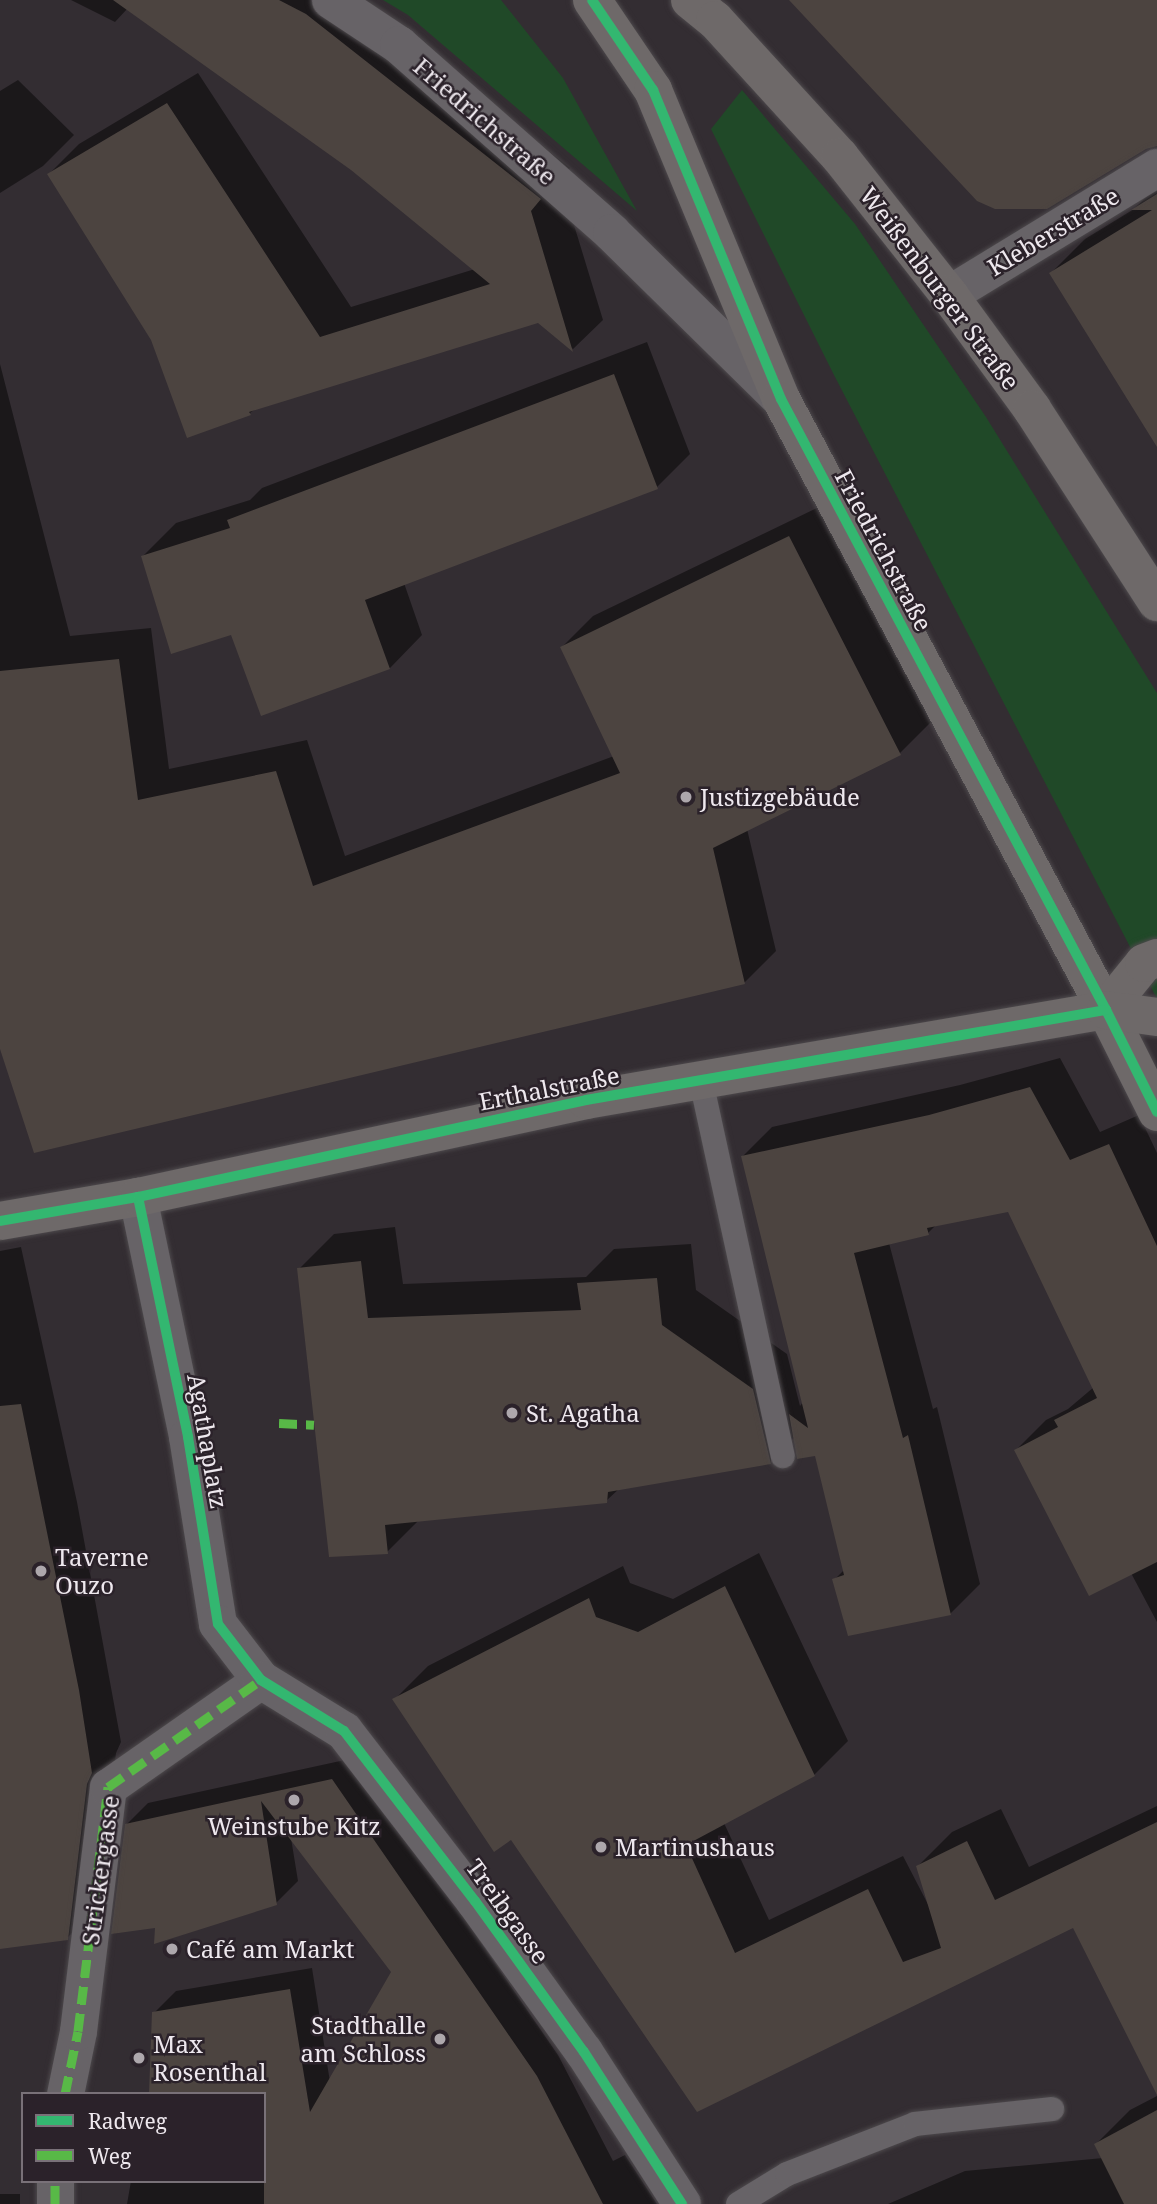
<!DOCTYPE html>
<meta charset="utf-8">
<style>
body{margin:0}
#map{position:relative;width:1157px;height:2204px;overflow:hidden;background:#332d32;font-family:"Noto Serif",serif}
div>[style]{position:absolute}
.green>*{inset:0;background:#204928}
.shadow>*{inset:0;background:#0007;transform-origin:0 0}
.building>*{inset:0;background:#4c4440}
.roads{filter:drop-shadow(0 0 2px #4d494c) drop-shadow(0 0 2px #4d494c)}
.service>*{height:24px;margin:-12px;padding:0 12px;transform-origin:12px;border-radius:12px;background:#676367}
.pedestrian>*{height:37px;margin:-18.5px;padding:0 18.5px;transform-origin:18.5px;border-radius:18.5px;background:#676367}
.minor>*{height:38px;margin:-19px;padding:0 19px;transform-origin:19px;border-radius:19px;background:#676367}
.secondary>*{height:38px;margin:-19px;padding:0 19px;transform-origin:19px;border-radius:19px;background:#6e6969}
.quiet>*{height:9px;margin-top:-4.5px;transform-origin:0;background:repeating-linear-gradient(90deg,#58b947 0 18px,transparent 0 27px)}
.cycleway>*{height:10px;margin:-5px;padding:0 5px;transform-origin:5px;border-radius:5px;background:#33b770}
.dots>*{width:19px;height:19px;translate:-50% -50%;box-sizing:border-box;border:4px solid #2b222a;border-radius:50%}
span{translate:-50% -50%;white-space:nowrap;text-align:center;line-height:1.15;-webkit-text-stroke:5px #2b222a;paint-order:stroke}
.street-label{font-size:24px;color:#eee8ee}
.poi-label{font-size:24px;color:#eee8ee}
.left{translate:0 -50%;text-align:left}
.right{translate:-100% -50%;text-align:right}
.legend{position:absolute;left:21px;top:2092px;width:245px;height:91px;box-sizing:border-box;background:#2b222a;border:2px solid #797178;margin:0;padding:9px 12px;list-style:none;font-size:21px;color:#eee8ee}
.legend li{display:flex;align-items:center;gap:14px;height:35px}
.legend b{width:35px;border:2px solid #797178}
</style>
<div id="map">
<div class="green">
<div style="clip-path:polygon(383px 0,501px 0,563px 78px,637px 211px,408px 15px)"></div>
<div style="clip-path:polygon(742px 90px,855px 224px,986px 417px,1157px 693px,1157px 999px,834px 375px,711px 129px)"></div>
</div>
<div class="shadow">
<div style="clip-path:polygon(71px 0,357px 0,570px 168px,560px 179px,603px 320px,573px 349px,538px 321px,255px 409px,250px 413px,153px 340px,49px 174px,79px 144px,198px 73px,351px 307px,475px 269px,352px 168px,128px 8px,115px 22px)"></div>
<div style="clip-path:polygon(18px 80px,74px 135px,43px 166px,0 193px,0 91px)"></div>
<div style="clip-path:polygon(1157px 186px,1157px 444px,1051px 273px,1085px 239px,1134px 209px)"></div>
<div style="clip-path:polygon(647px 342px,690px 454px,657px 487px,404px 583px,422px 635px,390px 668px,232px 633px,143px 556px,176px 523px,250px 500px,262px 488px)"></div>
<div style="clip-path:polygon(0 364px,70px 636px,151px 628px,169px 769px,307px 740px,345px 856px,614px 756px,562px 647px,593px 616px,821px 506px,931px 722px,900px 753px,747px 829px,776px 951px,745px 982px,0 1017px)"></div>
<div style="clip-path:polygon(1060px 1058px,1100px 1132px,1139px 1115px,1157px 1153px,1157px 1622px,1131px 1573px,1016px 1450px,1046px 1420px,1068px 1409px,1094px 1387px,1009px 1210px,937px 1224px,928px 1233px,889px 1243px,933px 1409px,937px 1407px,980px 1584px,950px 1614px,834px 1580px,845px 1569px,816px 1454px,795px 1437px,770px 1462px,620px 1488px,606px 1501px,420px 1519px,387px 1552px,299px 1269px,334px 1234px,395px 1227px,403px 1284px,586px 1277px,614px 1249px,691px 1244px,696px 1290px,787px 1354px,800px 1406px,803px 1402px,742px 1157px,772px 1127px,960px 1085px)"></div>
<div style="clip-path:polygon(21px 1247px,77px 1502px,121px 1742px,116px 1753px,97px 1908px,67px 1938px,0 1947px,0 1251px)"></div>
<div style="clip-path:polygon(759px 1553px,848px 1741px,814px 1775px,724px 1823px,769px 1920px,903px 1856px,933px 1914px,918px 1866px,952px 1832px,1001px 1809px,1029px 1867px,1157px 1806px,1157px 2087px,1074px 1926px,697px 2110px,511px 1838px,394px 1700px,428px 1666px,623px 1566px,630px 1583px,673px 1599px)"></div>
<div style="clip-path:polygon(354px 1758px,558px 2055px,613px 2161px,625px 2155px,657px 2204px,127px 2204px,131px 2181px,264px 2181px,264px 2094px,154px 2013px,176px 1991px,312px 1968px,330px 2082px,393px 1971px,291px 1838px,298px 1881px,276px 1903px,157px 1926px,126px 1825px,148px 1803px)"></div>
<div style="clip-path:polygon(1157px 2096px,1157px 2204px,888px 2204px,965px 2171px,1103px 2158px,1096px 2144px,1130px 2110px)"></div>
<div style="left:0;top:2194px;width:20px;height:10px"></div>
</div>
<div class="building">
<div style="clip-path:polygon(113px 0,279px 0,306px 14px,541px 199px,531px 211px,573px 352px,538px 323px,249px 412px,251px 415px,187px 438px,151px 340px,47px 174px,167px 103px,320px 337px,490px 284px,351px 170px)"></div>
<div style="clip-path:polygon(789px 0,1157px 0,1157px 146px,1146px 149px,1047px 209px,995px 209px,977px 201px)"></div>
<div style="clip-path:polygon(1157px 194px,1157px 447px,1049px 273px,1152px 210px,1131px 210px)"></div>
<div style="clip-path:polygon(614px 374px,658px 489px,365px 600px,390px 669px,261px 716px,231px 635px,171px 654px,141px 556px,230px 528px,227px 520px)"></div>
<div style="clip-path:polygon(789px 536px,901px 755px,713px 848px,745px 984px,34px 1153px,0 1049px,0 671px,119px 659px,138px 800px,276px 771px,313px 886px,620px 773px,560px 647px)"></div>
<div style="clip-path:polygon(1030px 1087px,1070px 1160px,1109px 1144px,1157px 1246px,1157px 1562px,1089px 1596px,1014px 1450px,1058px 1427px,1054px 1420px,1097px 1398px,1008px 1212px,927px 1228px,929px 1235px,854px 1253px,903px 1438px,908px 1435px,951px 1615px,848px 1636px,832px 1579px,844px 1575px,815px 1456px,797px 1459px,789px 1414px,808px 1428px,741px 1156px,929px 1115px)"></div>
<div style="clip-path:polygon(361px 1261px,368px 1318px,581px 1310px,577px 1283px,657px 1278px,662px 1325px,753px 1389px,771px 1464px,608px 1492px,607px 1503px,385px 1525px,388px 1554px,329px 1557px,297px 1268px)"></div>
<div style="clip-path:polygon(21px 1404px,79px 1690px,92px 1773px,87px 1784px,68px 1940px,0 1949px,0 1406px)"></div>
<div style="clip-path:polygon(725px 1586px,815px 1776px,686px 1845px,735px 1953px,868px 1889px,903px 1962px,941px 1948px,916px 1866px,967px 1841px,995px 1900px,1157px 1822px,1157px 2095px,1073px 1928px,697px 2112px,511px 1840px,494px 1852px,392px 1699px,589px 1598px,596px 1617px,638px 1632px)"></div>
<div style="clip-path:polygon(332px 1779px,537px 2076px,603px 2204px,264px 2204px,264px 2094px,149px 2094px,152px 2012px,290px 1989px,310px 2112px,391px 1972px,261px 1801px,277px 1905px,154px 1944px,155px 1928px,111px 1934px,125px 1824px)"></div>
<div style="clip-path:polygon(1157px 2110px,1157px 2204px,1124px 2204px,1094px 2144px)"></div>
</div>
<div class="roads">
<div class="service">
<div style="left:701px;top:1081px;width:384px;rotate:77.7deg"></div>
<div style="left:738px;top:2204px;width:57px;rotate:-31.5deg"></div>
<div style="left:787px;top:2174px;width:137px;rotate:-21.3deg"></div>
<div style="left:915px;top:2124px;width:138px;rotate:-6.2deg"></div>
</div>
<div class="pedestrian">
<div style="left:65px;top:2094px;width:64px;rotate:-78.3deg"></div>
<div style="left:78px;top:2031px;width:246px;rotate:-83deg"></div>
<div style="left:108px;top:1787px;width:187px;rotate:-35deg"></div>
<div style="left:55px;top:2204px;width:23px;rotate:-90deg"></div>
</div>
<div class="minor">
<div style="left:331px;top:0;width:82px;rotate:33.5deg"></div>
<div style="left:399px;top:45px;width:284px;rotate:41.4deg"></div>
<div style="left:612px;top:233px;width:237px;rotate:44.5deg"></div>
<div style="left:949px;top:295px;width:244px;rotate:-31.4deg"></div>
<div style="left:138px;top:1197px;width:245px;rotate:78.2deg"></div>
<div style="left:188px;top:1437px;width:189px;rotate:80.9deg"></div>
<div style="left:218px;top:1624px;width:71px;rotate:52.5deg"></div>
<div style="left:261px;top:1680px;width:97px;rotate:31.6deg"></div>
<div style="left:344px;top:1731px;width:215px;rotate:52.4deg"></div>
<div style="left:475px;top:1901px;width:186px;rotate:54.2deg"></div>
<div style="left:584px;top:2052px;width:181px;rotate:57.2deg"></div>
</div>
<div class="secondary">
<div style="left:592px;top:0;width:109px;rotate:55.9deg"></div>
<div style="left:653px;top:90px;width:334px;rotate:67.5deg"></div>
<div style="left:781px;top:399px;width:692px;rotate:61.99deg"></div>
<div style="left:1106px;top:1010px;width:114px;rotate:63.4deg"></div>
<div style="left:690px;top:0;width:32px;rotate:39deg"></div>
<div style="left:715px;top:20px;width:185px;rotate:47.6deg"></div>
<div style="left:840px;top:157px;width:176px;rotate:51.7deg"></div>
<div style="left:949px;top:295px;width:141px;rotate:53.9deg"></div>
<div style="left:1032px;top:409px;width:230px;rotate:57.1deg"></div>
<div style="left:1106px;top:1010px;width:60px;rotate:-51deg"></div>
<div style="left:1144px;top:963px;width:14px;rotate:-21deg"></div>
<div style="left:0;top:1221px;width:140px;rotate:-9.9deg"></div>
<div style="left:138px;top:1197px;width:458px;rotate:-12.2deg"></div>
<div style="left:586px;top:1100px;width:528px;rotate:-9.82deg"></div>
<div style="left:1106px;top:1010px;width:51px;rotate:7.8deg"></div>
</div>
</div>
<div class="quiet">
<div style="left:279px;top:1423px;width:35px;rotate:3deg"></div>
<div style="left:65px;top:2094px;width:64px;rotate:-78.3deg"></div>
<div style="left:78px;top:2031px;width:246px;rotate:-83deg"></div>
<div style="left:108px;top:1787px;width:187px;rotate:-35deg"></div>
<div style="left:55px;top:2204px;width:23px;rotate:-90deg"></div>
</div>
<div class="cycleway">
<div style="left:592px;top:0;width:109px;rotate:55.9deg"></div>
<div style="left:653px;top:90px;width:334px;rotate:67.5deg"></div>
<div style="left:781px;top:399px;width:692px;rotate:61.99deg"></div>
<div style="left:1106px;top:1010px;width:114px;rotate:63.4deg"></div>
<div style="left:138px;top:1197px;width:245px;rotate:78.2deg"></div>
<div style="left:188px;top:1437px;width:189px;rotate:80.9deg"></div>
<div style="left:218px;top:1624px;width:71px;rotate:52.5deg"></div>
<div style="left:261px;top:1680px;width:97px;rotate:31.6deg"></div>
<div style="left:344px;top:1731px;width:215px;rotate:52.4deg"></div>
<div style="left:475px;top:1901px;width:186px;rotate:54.2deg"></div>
<div style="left:584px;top:2052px;width:181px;rotate:57.2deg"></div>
<div style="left:0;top:1221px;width:140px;rotate:-9.9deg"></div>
<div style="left:138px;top:1197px;width:458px;rotate:-12.2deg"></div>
<div style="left:586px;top:1100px;width:528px;rotate:-9.82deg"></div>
</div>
<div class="dots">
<div style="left:686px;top:797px;background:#ada7ac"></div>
<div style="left:512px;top:1413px;background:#ada7ac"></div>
<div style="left:41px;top:1571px;background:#ada7ac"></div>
<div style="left:294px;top:1800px;background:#ada7ac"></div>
<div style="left:601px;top:1847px;background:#ada7ac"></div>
<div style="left:172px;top:1949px;background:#ada7ac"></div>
<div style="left:440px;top:2039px;background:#ada7ac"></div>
<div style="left:139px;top:2058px;background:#ada7ac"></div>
</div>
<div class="street-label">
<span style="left:485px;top:121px;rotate:41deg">Friedrichstraße</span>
<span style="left:1053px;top:231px;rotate:-31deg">Kleberstraße</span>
<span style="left:940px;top:288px;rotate:53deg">Weißenburger Straße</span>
<span style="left:884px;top:550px;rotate:62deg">Friedrichstraße</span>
<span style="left:549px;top:1088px;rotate:-11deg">Erthalstraße</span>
<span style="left:208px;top:1441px;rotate:80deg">Agathaplatz</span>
<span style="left:100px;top:1870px;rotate:-82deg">Strickergasse</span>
<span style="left:508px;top:1911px;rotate:54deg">Treibgasse</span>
</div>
<div class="poi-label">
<span class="left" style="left:700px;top:797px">Justizgebäude</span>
<span class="left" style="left:526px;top:1413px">St. Agatha</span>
<span class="left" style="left:55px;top:1571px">Taverne<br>Ouzo</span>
<span style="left:294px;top:1826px">Weinstube Kitz</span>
<span class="left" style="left:615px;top:1847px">Martinushaus</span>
<span class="left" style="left:186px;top:1949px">Café am Markt</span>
<span class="right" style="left:426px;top:2039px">Stadthalle<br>am Schloss</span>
<span class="left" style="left:153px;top:2058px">Max<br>Rosenthal</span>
</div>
<ul class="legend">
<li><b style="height:9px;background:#33b770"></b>Radweg</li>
<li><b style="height:9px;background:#58b947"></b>Weg</li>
</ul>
</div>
